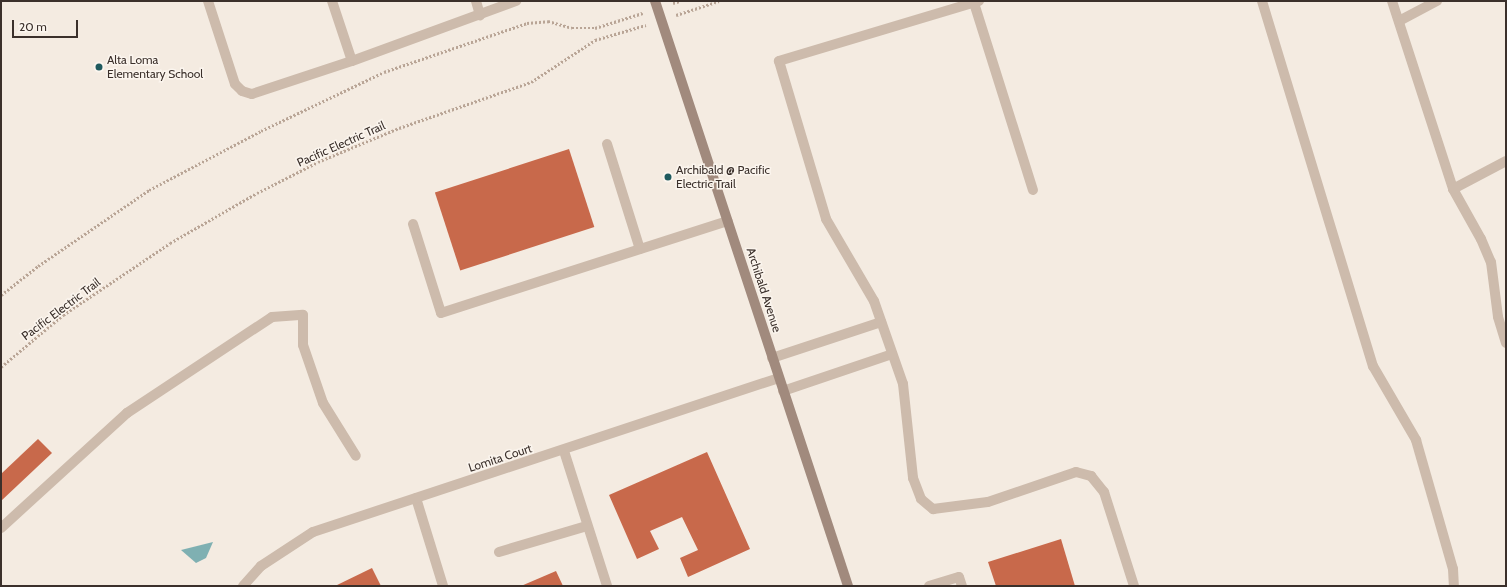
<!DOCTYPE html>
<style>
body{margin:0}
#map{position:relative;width:1507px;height:587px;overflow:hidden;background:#f4ebe1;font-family:Cabin,sans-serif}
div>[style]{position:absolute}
.water>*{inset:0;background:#7fb0b2}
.building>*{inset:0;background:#c8694b;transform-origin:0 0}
.path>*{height:2.5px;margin-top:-1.25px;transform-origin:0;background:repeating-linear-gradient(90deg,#b9a596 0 2px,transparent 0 4px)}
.service>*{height:10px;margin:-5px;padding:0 5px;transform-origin:5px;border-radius:5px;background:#cdbbac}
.minor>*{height:10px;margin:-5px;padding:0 5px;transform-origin:5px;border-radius:5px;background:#cdbbac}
.secondary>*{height:10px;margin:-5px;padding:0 5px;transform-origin:5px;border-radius:5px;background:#a18a7d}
.dots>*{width:11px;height:11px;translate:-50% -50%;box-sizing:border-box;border:2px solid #fbf5ee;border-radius:50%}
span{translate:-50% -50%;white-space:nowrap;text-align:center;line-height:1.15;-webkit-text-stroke:3px #fbf5ee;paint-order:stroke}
.poi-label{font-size:12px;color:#3b302b}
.left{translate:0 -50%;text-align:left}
.street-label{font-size:12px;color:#3b302b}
.frame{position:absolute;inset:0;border:2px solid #3b302b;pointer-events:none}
.scale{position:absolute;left:12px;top:20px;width:66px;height:18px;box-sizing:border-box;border:2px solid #3b302b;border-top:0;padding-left:5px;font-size:12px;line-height:14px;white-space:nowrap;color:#3b302b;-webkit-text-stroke:3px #fbf5ee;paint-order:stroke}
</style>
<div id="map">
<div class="water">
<div style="clip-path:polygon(213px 542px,206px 558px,196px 563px,181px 550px)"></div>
</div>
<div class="building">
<div style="left:569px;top:149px;width:82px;height:141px;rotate:72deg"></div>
<div style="clip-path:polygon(38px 439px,52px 453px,1px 501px,1px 474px)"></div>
<div style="clip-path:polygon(707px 452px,750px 549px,688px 577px,680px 558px,698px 550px,682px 517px,650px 531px,659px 549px,637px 559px,609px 495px)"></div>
<div style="clip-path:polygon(1061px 539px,1075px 586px,996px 586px,988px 562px)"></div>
<div style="clip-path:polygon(372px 568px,381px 586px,335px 586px)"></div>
<div style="clip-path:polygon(556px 571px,563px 586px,521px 586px)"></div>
</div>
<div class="path">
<div style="left:673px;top:3px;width:7px;rotate:-16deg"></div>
<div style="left:676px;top:15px;width:45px;rotate:-18deg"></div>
<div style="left:1px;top:295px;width:47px;rotate:-38.1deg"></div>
<div style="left:38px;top:266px;width:135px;rotate:-34.4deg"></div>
<div style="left:149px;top:190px;width:127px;rotate:-27.8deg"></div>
<div style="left:261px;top:131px;width:136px;rotate:-25.6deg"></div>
<div style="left:384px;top:72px;width:151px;rotate:-18.9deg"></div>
<div style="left:527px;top:23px;width:21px;rotate:-5deg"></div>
<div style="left:548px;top:21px;width:25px;rotate:16deg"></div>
<div style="left:572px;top:28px;width:23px"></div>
<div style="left:595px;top:28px;width:50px;rotate:-17.4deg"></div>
<div style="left:1px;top:367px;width:81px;rotate:-40deg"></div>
<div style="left:63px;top:315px;width:129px;rotate:-33.9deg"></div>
<div style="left:170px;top:243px;width:100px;rotate:-29.9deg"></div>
<div style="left:257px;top:193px;width:68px;rotate:-26.9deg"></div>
<div style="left:318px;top:162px;width:88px;rotate:-22.8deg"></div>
<div style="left:399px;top:128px;width:140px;rotate:-19.2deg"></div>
<div style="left:531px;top:82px;width:77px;rotate:-33.3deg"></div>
<div style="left:595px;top:40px;width:53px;rotate:-16.4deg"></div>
</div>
<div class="service">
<div style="left:208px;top:1px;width:87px;rotate:72deg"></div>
<div style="left:235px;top:84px;width:10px;rotate:45deg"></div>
<div style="left:242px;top:91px;width:10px;rotate:17deg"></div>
<div style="left:252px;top:94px;width:105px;rotate:-18.3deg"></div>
<div style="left:352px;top:61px;width:175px;rotate:-20.1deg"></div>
<div style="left:332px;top:1px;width:63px;rotate:71.6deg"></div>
<div style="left:476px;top:1px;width:15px;rotate:74deg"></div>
<div style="left:979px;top:1px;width:209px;rotate:163.3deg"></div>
<div style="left:779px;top:61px;width:165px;rotate:73.4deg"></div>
<div style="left:826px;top:219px;width:95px;rotate:59.7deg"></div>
<div style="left:874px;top:301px;width:88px;rotate:70.7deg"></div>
<div style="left:903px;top:384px;width:95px;rotate:83.9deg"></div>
<div style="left:913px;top:478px;width:22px;rotate:69deg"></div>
<div style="left:921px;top:499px;width:16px;rotate:40deg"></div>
<div style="left:933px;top:509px;width:55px;rotate:-7.3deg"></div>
<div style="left:988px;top:502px;width:93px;rotate:-18.8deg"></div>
<div style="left:1076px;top:472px;width:16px;rotate:15deg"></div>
<div style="left:1091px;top:476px;width:21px;rotate:51deg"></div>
<div style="left:1104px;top:492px;width:99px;rotate:72.3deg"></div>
<div style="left:1262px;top:1px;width:382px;rotate:73.1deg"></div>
<div style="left:1373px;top:366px;width:86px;rotate:59.8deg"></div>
<div style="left:1416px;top:440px;width:134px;rotate:74deg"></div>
<div style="left:1453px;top:569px;width:17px;rotate:87deg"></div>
<div style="left:1392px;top:1px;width:198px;rotate:72deg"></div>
<div style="left:1453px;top:189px;width:57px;rotate:60.8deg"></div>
<div style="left:1481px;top:239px;width:25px;rotate:67deg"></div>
<div style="left:1491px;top:262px;width:55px;rotate:82.7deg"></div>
<div style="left:1498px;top:317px;width:27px;rotate:73deg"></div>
<div style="left:974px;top:3px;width:196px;rotate:72.5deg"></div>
<div style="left:1399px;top:21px;width:43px;rotate:-27.8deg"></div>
<div style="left:607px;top:144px;width:110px;rotate:72.6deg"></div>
<div style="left:1453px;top:189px;width:60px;rotate:-27.8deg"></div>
<div style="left:413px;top:224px;width:93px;rotate:72.5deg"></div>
<div style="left:441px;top:313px;width:301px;rotate:-17.8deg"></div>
<div style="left:772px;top:358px;width:115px;rotate:-18.3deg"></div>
<div style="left:783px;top:391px;width:115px;rotate:-18.7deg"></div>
<div style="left:564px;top:451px;width:142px;rotate:72.3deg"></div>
<div style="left:416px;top:498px;width:92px;rotate:72.9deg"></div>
<div style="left:1px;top:528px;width:171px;rotate:-42.4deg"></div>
<div style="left:127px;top:413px;width:174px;rotate:-33.5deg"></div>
<div style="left:272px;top:317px;width:31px;rotate:-4deg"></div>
<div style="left:303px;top:315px;width:30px;rotate:90deg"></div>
<div style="left:303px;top:345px;width:61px;rotate:71deg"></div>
<div style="left:323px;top:403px;width:62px;rotate:58.1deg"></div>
<div style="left:499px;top:552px;width:92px;rotate:-16.5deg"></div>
<div style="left:929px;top:586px;width:31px;rotate:-17deg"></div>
<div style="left:959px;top:577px;width:9px;rotate:72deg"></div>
</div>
<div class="minor">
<div style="left:243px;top:586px;width:27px;rotate:-48deg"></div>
<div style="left:261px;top:566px;width:62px;rotate:-33.2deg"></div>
<div style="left:313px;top:532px;width:490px;rotate:-18.3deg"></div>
</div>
<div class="secondary">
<div style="left:655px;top:1px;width:616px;rotate:71.74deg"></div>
</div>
<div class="dots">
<div style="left:99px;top:67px;background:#1f5a5e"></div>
<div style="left:668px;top:177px;background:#1f5a5e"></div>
</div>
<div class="poi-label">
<span class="left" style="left:107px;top:67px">Alta Loma<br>Elementary School</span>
<span class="left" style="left:676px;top:177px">Archibald @ Pacific<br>Electric Trail</span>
</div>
<div class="street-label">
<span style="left:341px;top:144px;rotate:-24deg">Pacific Electric Trail</span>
<span style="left:764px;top:290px;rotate:72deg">Archibald Avenue</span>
<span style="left:61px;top:309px;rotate:-37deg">Pacific Electric Trail</span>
<span style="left:500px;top:458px;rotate:-18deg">Lomita Court</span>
</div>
<div class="frame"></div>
<div class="scale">20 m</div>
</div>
